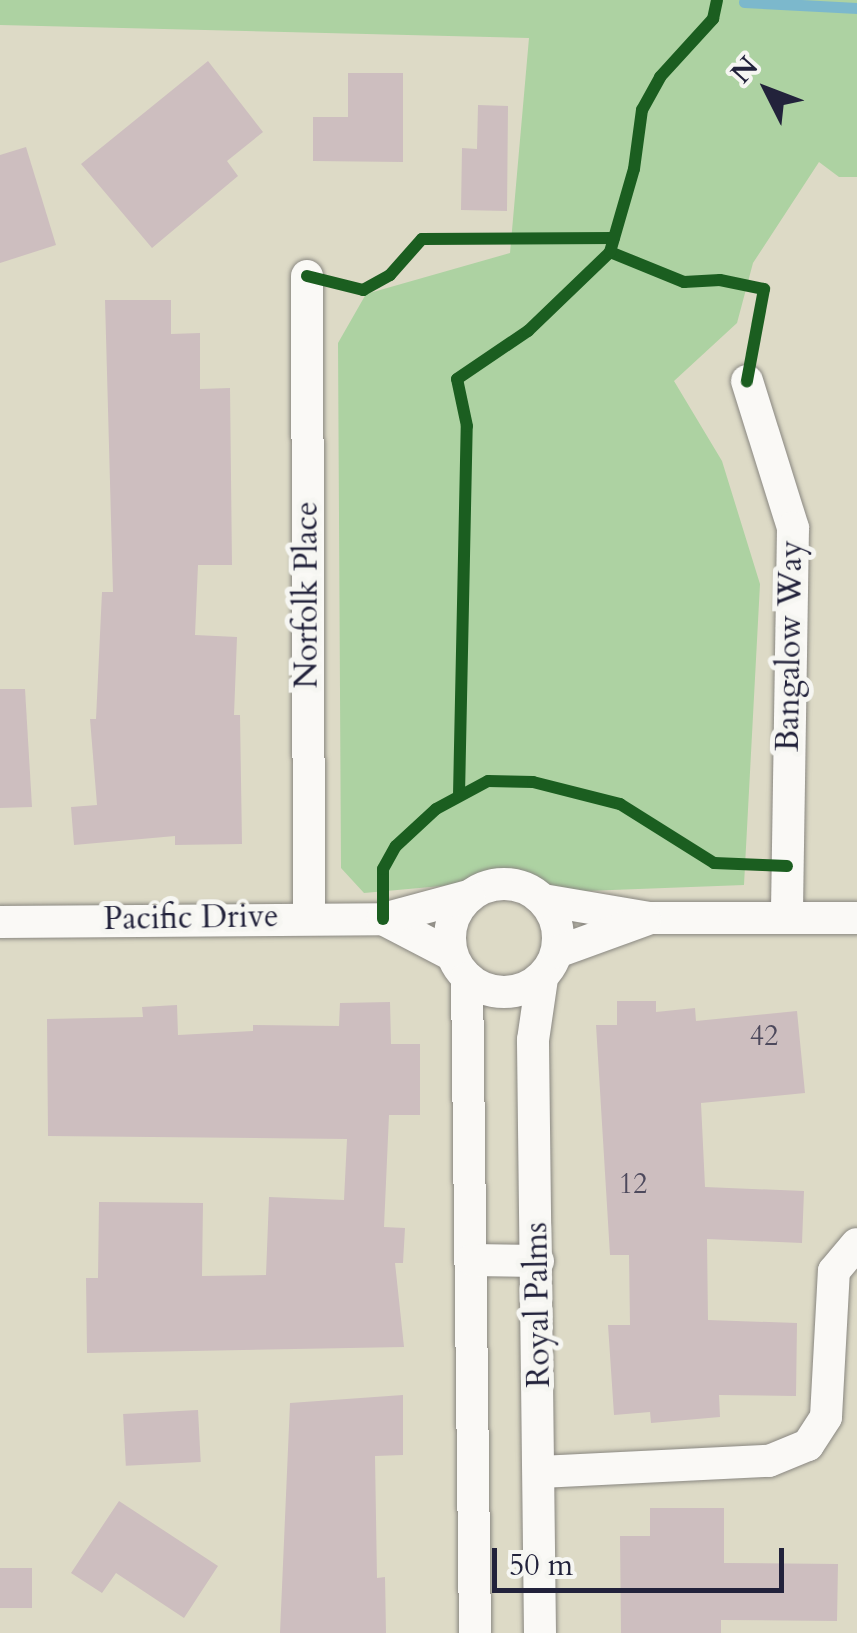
<!DOCTYPE html>
<style>
body{margin:0}
#map{position:relative;width:857px;height:1633px;overflow:hidden;background:#dddac6;font-family:Cardo,serif}
div>[style]{position:absolute}
.green>*{inset:0;background:#add2a2}
.stream>*{height:11px;margin:-5.5px;padding:0 5.5px;transform-origin:5.5px;border-radius:5.5px;background:#7cb8cc}
.building>*{inset:0;background:#cdbebf;transform-origin:0 0}
.roads{filter:drop-shadow(0 0 2px #898781) drop-shadow(0 0 2px #898781)}
.street>*{height:32px;margin:-16px;padding:0 16px;transform-origin:16px;border-radius:16px;background:#faf9f6}
.street>.ring{margin:-16px;padding:0;box-sizing:content-box;background:none;border:32px solid #faf9f6;border-radius:50%}
.cycleway>*{height:12px;margin:-6px;padding:0 6px;transform-origin:6px;border-radius:6px;background:#1b5e20}
span{translate:-50% -50%;white-space:nowrap;text-align:center;line-height:1.15;-webkit-text-stroke:10px #f6f6f2;paint-order:stroke}
.number-label{font-size:28px;color:#4d495c}
.number-label span{-webkit-text-stroke-width:0}
.street-label{font-size:32px;color:#22223b}
.north{position:absolute;left:717px;top:40px;width:100px;height:100px;-webkit-text-stroke:8px #f6f6f2;paint-order:stroke;rotate:312deg;font-size:28px;font-weight:700;line-height:40px;text-align:center;color:#22223b}
.north::after{content:'';display:block;margin:auto;width:35px;height:45px;background:#22223b;clip-path:polygon(50% 0,100% 100%,50% 72%,0 100%)}
.scale{position:absolute;left:492px;top:1548px;width:292px;height:45px;box-sizing:border-box;border:5px solid #22223b;border-top:0;padding-left:12px;font-size:30px;line-height:35px;white-space:nowrap;color:#22223b;-webkit-text-stroke:8px #f6f6f2;paint-order:stroke}
</style>
<div id="map">
<div class="green">
<div style="clip-path:polygon(0 0,857px 0,857px 177px,839px 177px,819px 162px,753px 263px,737px 323px,674px 381px,722px 461px,760px 584px,744px 885px,559px 892px,508px 880px,364px 893px,341px 868px,338px 343px,366px 294px,510px 253px,529px 38px,0 25px)"></div>
</div>
<div class="stream">
<div style="left:744px;top:2px;width:113px;rotate:3deg"></div>
</div>
<div class="building">
<div style="clip-path:polygon(208px 61px,263px 132px,227px 161px,238px 176px,152px 248px,81px 164px)"></div>
<div style="clip-path:polygon(348px 73px,403px 73px,403px 162px,313px 161px,313px 117px,348px 117px)"></div>
<div style="clip-path:polygon(478px 105px,508px 106px,507px 211px,461px 210px,462px 148px,477px 149px)"></div>
<div style="clip-path:polygon(26px 147px,56px 245px,0 263px,0 155px)"></div>
<div style="clip-path:polygon(105px 300px,171px 300px,171px 334px,200px 333px,200px 389px,230px 388px,232px 565px,198px 565px,195px 635px,237px 637px,234px 715px,240px 715px,242px 844px,175px 845px,175px 836px,74px 845px,71px 807px,97px 805px,90px 719px,96px 719px,102px 592px,113px 592px)"></div>
<div style="clip-path:polygon(0 689px,25px 689px,32px 807px,0 808px)"></div>
<div style="clip-path:polygon(617px 1001px,656px 1001px,656px 1012px,695px 1008px,696px 1021px,797px 1011px,805px 1093px,701px 1103px,705px 1187px,804px 1191px,802px 1243px,707px 1239px,708px 1320px,797px 1323px,796px 1396px,719px 1395px,720px 1417px,651px 1423px,650px 1412px,614px 1415px,608px 1325px,630px 1325px,629px 1255px,610px 1255px,596px 1025px,617px 1025px)"></div>
<div style="clip-path:polygon(390px 1002px,391px 1044px,420px 1044px,420px 1115px,389px 1115px,384px 1227px,405px 1228px,403px 1263px,395px 1263px,404px 1347px,87px 1353px,86px 1278px,98px 1278px,99px 1202px,203px 1203px,202px 1276px,266px 1275px,269px 1197px,344px 1200px,347px 1139px,48px 1136px,47px 1019px,143px 1017px,142px 1007px,177px 1005px,178px 1035px,253px 1031px,253px 1025px,339px 1026px,340px 1003px)"></div>
<div style="clip-path:polygon(403px 1395px,403px 1455px,375px 1456px,377px 1578px,385px 1577px,386px 1633px,280px 1633px,290px 1403px)"></div>
<div style="left:198px;top:1410px;width:52px;height:75px;rotate:87deg"></div>
<div style="clip-path:polygon(119px 1501px,218px 1566px,184px 1618px,116px 1573px,102px 1593px,71px 1573px)"></div>
<div style="clip-path:polygon(650px 1508px,724px 1508px,724px 1563px,838px 1564px,837px 1621px,721px 1620px,721px 1633px,621px 1633px,620px 1536px,650px 1536px)"></div>
<div style="left:0;top:1568px;width:32px;height:40px"></div>
</div>
<div class="roads">
<div class="street">
<div style="left:307px;top:276px;width:639px;rotate:89.82deg"></div>
<div style="left:747px;top:381px;width:154px;rotate:72.6deg"></div>
<div style="left:793px;top:528px;width:389px;rotate:90.9deg"></div>
<div class="ring" style="left:450px;top:884px;width:76px;height:76px"></div>
<div style="left:543px;top:900px;width:108px;rotate:9.6deg"></div>
<div style="left:649px;top:918px;width:208px"></div>
<div style="left:383px;top:919px;width:78px;rotate:27.6deg"></div>
<div style="left:0;top:922px;width:383px;rotate:-0.4deg"></div>
<div style="left:383px;top:919px;width:89px;rotate:-15deg"></div>
<div style="left:557px;top:952px;width:94px;rotate:-20deg"></div>
<div style="left:467px;top:978px;width:655px;rotate:89.3deg"></div>
<div style="left:472px;top:1260px;width:66px;rotate:0.9deg"></div>
<div style="left:540px;top:1472px;width:229px;rotate:-2.8deg"></div>
<div style="left:769px;top:1461px;width:42px;rotate:-22.3deg"></div>
<div style="left:808px;top:1445px;width:33px;rotate:-57deg"></div>
<div style="left:826px;top:1417px;width:146px;rotate:-86.9deg"></div>
<div style="left:834px;top:1271px;width:35px;rotate:-50deg"></div>
<div style="left:540px;top:1633px;width:593px;rotate:-90.68deg"></div>
<div style="left:533px;top:1040px;width:63px;rotate:-81.7deg"></div>
</div>
</div>
<div class="cycleway">
<div style="left:610px;top:252px;width:80px;rotate:22.1deg"></div>
<div style="left:684px;top:282px;width:36px;rotate:-3deg"></div>
<div style="left:720px;top:280px;width:45px;rotate:11.6deg"></div>
<div style="left:764px;top:289px;width:94px;rotate:100.5deg"></div>
<div style="left:307px;top:276px;width:58px;rotate:14deg"></div>
<div style="left:363px;top:290px;width:31px;rotate:-29deg"></div>
<div style="left:390px;top:275px;width:48px;rotate:-48.4deg"></div>
<div style="left:422px;top:239px;width:192px;rotate:-0.3deg"></div>
<div style="left:459px;top:795px;width:369px;rotate:-88.8deg"></div>
<div style="left:467px;top:426px;width:48px;rotate:-102deg"></div>
<div style="left:457px;top:379px;width:86px;rotate:-34.1deg"></div>
<div style="left:528px;top:331px;width:114px;rotate:-43.9deg"></div>
<div style="left:610px;top:252px;width:86px;rotate:-73.9deg"></div>
<div style="left:634px;top:169px;width:60px;rotate:-82.3deg"></div>
<div style="left:642px;top:110px;width:38px;rotate:-61deg"></div>
<div style="left:660px;top:77px;width:79px;rotate:-47.6deg"></div>
<div style="left:713px;top:19px;width:19px;rotate:-78deg"></div>
<div style="left:383px;top:919px;width:50px;rotate:-90deg"></div>
<div style="left:383px;top:869px;width:26px;rotate:-61deg"></div>
<div style="left:396px;top:846px;width:54px;rotate:-42.8deg"></div>
<div style="left:436px;top:809px;width:59px;rotate:-28.3deg"></div>
<div style="left:488px;top:781px;width:45px;rotate:1.3deg"></div>
<div style="left:533px;top:782px;width:90px;rotate:14.2deg"></div>
<div style="left:620px;top:804px;width:111px;rotate:32.1deg"></div>
<div style="left:714px;top:863px;width:73px;rotate:2.4deg"></div>
</div>
<div class="number-label">
<span style="left:764px;top:1036px">42</span>
<span style="left:633px;top:1184px">12</span>
</div>
<div class="street-label">
<span style="left:307px;top:595px;rotate:-90deg">Norfolk Place</span>
<span style="left:790px;top:646px;rotate:-89deg">Bangalow Way</span>
<span style="left:191px;top:918px;rotate:-1deg">Pacific Drive</span>
<span style="left:538px;top:1305px;rotate:-91deg">Royal Palms</span>
</div>
<div class="north">N</div>
<div class="scale">50 m</div>
</div>
